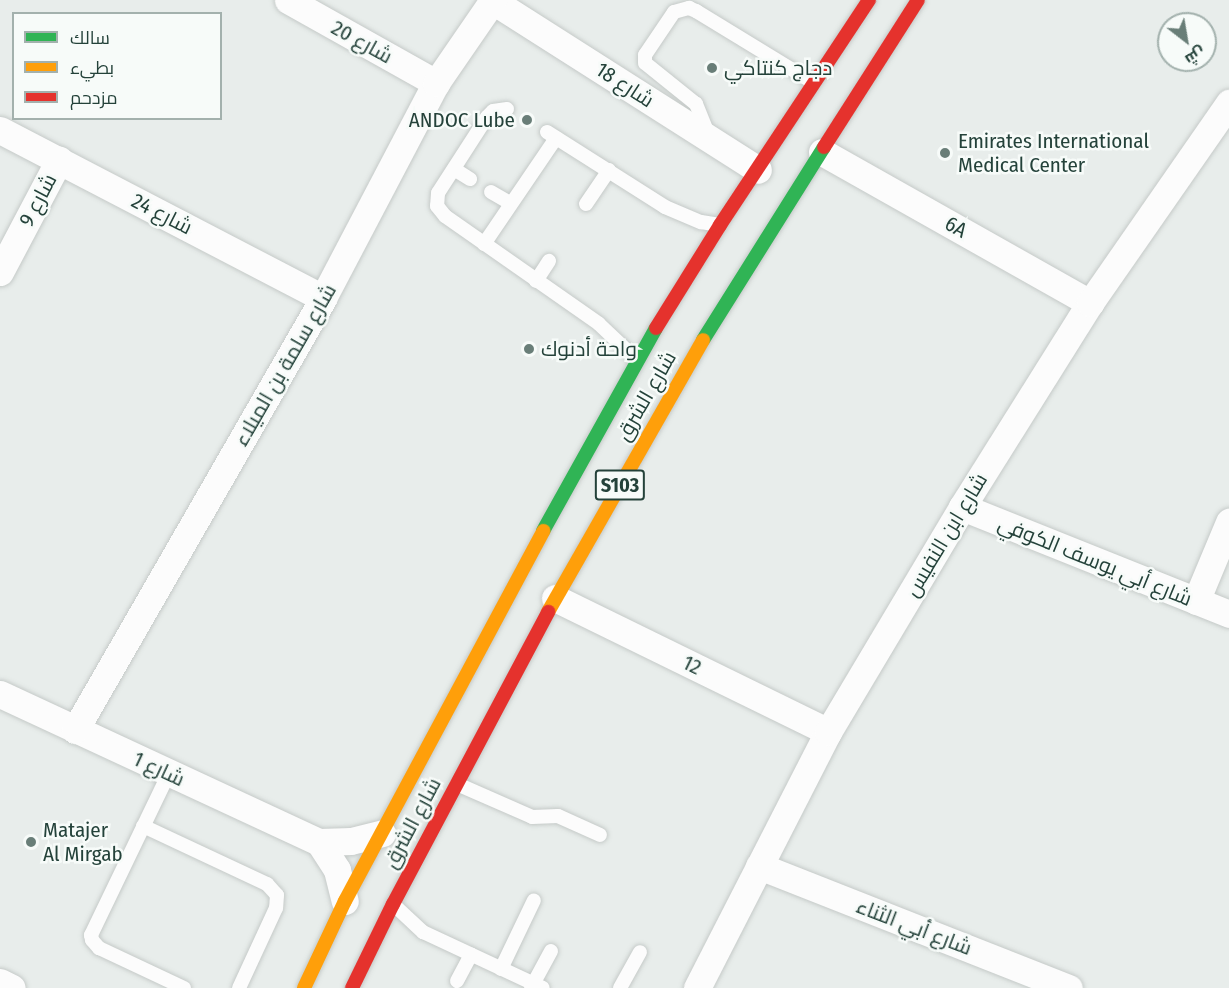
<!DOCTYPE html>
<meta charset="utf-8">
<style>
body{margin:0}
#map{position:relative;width:1229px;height:988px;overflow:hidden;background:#e8edeb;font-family:"Fira Sans Condensed",Cairo,sans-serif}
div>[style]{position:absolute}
.roads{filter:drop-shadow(0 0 2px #c5cac8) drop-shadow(0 0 2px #c5cac8)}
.lane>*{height:14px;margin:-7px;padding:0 7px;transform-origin:7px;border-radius:7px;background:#fcfcfc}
.street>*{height:27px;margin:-13.5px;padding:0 13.5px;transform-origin:13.5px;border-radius:13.5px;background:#fcfcfc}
.fast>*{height:14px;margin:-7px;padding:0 7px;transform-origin:7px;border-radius:7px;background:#30b455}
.slow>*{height:14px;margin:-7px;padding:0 7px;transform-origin:7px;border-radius:7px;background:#ff9f0a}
.jam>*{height:14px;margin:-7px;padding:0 7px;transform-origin:7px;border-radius:7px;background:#e5322d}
.dots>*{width:16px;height:16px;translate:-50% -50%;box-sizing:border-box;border:3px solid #f7fbf9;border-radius:50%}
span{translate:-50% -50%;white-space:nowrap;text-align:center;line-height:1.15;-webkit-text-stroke:5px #f7fbf9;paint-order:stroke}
.shield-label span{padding:2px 4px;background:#f7fbf9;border:2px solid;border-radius:4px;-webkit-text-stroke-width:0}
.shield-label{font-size:20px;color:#24423a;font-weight:700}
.street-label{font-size:21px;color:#24423a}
.poi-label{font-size:21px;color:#24423a}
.left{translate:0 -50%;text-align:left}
.right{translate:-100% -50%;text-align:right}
.legend{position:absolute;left:12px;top:12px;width:210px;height:108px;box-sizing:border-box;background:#f7fbf9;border:2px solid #a3b1ad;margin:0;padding:8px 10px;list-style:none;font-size:18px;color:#24423a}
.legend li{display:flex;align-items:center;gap:12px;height:30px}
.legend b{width:30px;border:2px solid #a3b1ad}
.north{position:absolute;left:1157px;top:12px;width:60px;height:60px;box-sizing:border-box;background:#f7fbf9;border:2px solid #a3b1ad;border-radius:50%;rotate:149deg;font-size:16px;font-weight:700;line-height:24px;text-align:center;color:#24423a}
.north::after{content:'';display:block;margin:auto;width:21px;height:27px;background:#697e78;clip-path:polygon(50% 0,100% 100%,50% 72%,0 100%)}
</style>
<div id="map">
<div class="roads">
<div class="lane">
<div style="left:507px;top:109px;width:14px;rotate:172deg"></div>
<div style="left:493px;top:111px;width:8px;rotate:135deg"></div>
<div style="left:487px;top:117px;width:90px;rotate:122.8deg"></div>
<div style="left:438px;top:193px;width:13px;rotate:94deg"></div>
<div style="left:437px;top:206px;width:13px;rotate:51deg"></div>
<div style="left:445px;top:216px;width:188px;rotate:35deg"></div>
<div style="left:599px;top:324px;width:51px;rotate:43.4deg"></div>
<div style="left:547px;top:132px;width:140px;rotate:32.4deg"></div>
<div style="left:665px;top:207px;width:39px;rotate:23deg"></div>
<div style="left:701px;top:222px;width:19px;rotate:9deg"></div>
<div style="left:709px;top:136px;width:35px;rotate:-112deg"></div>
<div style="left:696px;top:104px;width:65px;rotate:-141.2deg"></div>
<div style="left:645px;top:63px;width:8px;rotate:-90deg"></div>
<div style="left:645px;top:55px;width:52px;rotate:-56deg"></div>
<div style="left:674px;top:12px;width:16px;rotate:-15deg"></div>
<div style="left:689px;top:8px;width:8px;rotate:23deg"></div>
<div style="left:696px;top:11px;width:138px;rotate:31.4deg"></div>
<div style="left:454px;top:169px;width:19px;rotate:32deg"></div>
<div style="left:491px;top:192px;width:22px;rotate:30deg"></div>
<div style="left:586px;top:204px;width:41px;rotate:-55.9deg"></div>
<div style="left:484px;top:244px;width:128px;rotate:-55.8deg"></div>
<div style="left:536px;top:281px;width:24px;rotate:-57deg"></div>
<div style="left:169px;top:773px;width:180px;rotate:115.7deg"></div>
<div style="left:91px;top:935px;width:5px;rotate:79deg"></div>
<div style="left:92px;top:940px;width:11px;rotate:49deg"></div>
<div style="left:99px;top:948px;width:94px;rotate:25.2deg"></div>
<div style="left:457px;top:784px;width:82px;rotate:23.7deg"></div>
<div style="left:532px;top:817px;width:26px;rotate:-2deg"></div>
<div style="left:558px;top:816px;width:46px;rotate:24.3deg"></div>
<div style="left:143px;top:826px;width:137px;rotate:25.1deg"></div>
<div style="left:267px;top:884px;width:15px;rotate:48deg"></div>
<div style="left:277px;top:895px;width:13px;rotate:94deg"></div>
<div style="left:276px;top:908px;width:88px;rotate:114.8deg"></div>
<div style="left:394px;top:905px;width:40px;rotate:43deg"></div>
<div style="left:423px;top:932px;width:132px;rotate:25deg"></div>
<div style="left:501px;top:969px;width:76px;rotate:-64.4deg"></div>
<div style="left:457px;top:981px;width:30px;rotate:-62deg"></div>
<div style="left:531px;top:988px;width:42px;rotate:-61.6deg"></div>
<div style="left:620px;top:988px;width:41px;rotate:-60.9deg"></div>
</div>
<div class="street">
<div style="left:288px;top:0;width:170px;rotate:29.3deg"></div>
<div style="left:493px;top:1px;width:314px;rotate:32.5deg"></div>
<div style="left:0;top:130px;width:364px;rotate:27.5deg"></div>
<div style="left:822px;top:152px;width:308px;rotate:29.4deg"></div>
<div style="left:0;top:272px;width:127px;rotate:-62.2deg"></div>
<div style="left:962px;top:507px;width:288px;rotate:21.8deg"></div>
<div style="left:555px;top:598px;width:304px;rotate:26.1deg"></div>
<div style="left:1196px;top:601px;width:86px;rotate:-67.3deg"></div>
<div style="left:0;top:694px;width:352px;rotate:24.9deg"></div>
<div style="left:319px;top:842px;width:32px;rotate:-2deg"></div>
<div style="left:351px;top:841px;width:32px;rotate:-14deg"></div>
<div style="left:75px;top:730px;width:498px;rotate:-60.1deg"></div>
<div style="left:323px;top:298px;width:243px;rotate:-62.3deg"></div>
<div style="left:436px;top:83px;width:101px;rotate:-55.5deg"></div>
<div style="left:319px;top:842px;width:33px;rotate:57deg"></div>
<div style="left:337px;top:870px;width:32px;rotate:76deg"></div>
<div style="left:759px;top:866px;width:333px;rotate:21.5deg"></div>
<div style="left:0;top:982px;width:13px;rotate:27deg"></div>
<div style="left:697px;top:988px;width:288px;rotate:-62.9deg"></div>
<div style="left:828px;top:732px;width:262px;rotate:-59.2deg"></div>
<div style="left:962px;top:507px;width:241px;rotate:-57.9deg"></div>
<div style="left:1090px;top:303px;width:244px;rotate:-55.2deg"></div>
</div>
<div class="fast">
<div style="left:703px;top:340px;width:228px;rotate:-57.9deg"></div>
<div style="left:543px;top:531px;width:232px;rotate:-60.9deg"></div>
</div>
<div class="slow">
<div style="left:548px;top:612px;width:313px;rotate:-60.3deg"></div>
<div style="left:304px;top:988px;width:96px;rotate:-64.8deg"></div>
<div style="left:345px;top:901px;width:420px;rotate:-61.8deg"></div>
</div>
<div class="jam">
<div style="left:824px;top:147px;width:174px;rotate:-57.4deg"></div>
<div style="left:656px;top:328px;width:121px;rotate:-58.1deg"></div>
<div style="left:720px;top:225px;width:270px;rotate:-56.5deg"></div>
<div style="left:352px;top:988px;width:93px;rotate:-64deg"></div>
<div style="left:393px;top:904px;width:331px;rotate:-62deg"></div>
</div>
</div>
<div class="dots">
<div style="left:712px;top:68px;background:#697e78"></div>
<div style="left:527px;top:120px;background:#697e78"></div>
<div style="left:945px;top:153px;background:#697e78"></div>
<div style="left:529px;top:349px;background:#697e78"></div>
<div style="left:31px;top:842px;background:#697e78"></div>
</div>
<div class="shield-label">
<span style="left:620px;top:485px">S103</span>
</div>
<div class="street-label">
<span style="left:362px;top:42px;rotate:29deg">شارع 20</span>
<span style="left:625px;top:85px;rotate:33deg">شارع 18</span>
<span style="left:38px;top:200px;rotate:-62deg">شارع 9</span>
<span style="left:162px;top:214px;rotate:27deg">شارع 24</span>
<span style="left:956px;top:227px;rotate:29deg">6A</span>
<span style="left:285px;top:365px;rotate:-60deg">شارع سلمة بن الميلاء</span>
<span style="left:646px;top:396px;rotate:-60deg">شارع الشرق</span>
<span style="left:946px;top:535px;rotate:-59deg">شارع ابن النفيس</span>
<span style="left:1095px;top:561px;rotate:22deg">شارع أبي يوسف الكوفي</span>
<span style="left:692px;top:665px;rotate:26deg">12</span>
<span style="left:159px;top:769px;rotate:25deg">شارع 1</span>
<span style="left:412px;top:823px;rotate:-62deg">شارع الشرق</span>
<span style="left:914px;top:927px;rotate:21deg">شارع أبي الثناء</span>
</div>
<div class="poi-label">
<span class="left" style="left:724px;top:68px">دجاج كنتاكي</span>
<span class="right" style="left:515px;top:120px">ANDOC Lube</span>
<span class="left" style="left:958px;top:153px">Emirates International<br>Medical Center</span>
<span class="left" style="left:541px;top:349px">واحة أدنوك</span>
<span class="left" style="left:43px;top:842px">Matajer<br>Al Mirgab</span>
</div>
<ul class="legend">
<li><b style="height:8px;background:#30b455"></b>سالك</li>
<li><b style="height:8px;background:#ff9f0a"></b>بطيء</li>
<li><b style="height:8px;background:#e5322d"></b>مزدحم</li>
</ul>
<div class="north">ش</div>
</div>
